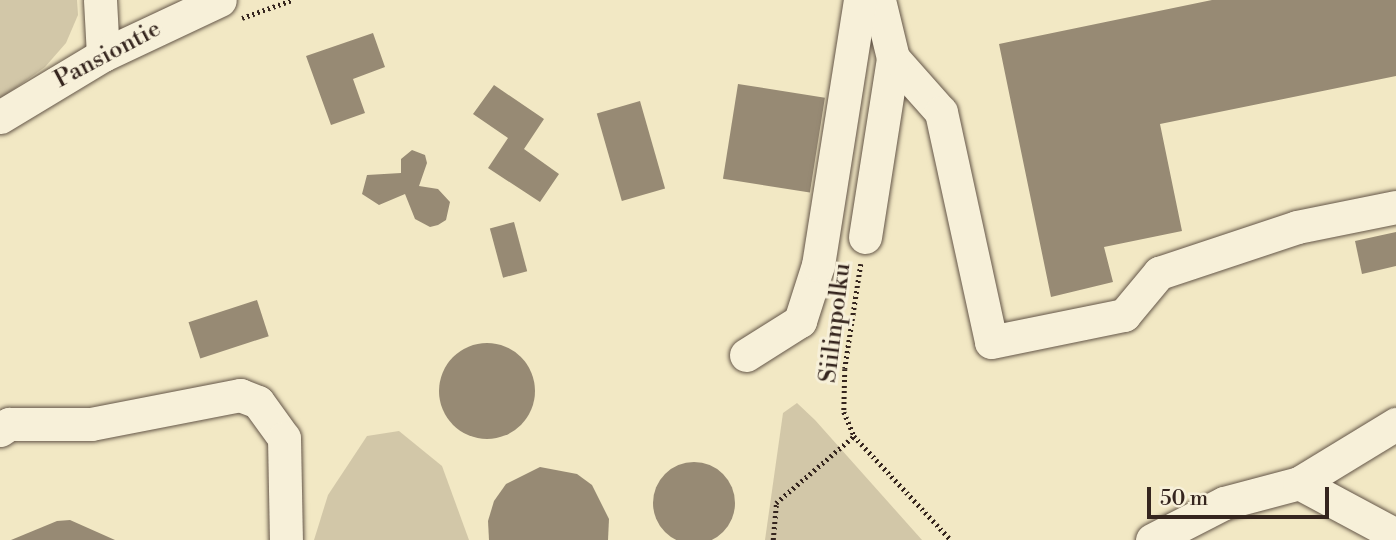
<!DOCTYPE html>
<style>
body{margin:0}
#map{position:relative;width:1396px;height:540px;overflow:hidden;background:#f2e8c4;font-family:"Libre Bodoni",serif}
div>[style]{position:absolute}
.green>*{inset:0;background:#d2c7a8}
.building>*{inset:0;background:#978a74;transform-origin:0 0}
.round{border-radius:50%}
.path>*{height:4.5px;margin-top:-2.25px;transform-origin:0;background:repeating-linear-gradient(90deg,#35251e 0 2px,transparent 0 5.5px)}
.roads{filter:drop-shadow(0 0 2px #645648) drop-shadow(0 0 2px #645648)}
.minor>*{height:33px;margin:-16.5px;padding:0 16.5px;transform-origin:16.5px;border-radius:16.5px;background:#f7f0d9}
span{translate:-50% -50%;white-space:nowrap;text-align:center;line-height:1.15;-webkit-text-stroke:6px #f7f0d9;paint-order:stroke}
.street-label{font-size:24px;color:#35251e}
.scale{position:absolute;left:1147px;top:487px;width:182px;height:32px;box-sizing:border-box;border:4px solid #35251e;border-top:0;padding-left:9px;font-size:21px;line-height:24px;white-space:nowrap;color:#35251e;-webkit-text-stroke:5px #f7f0d9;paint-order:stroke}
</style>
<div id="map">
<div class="green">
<div style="clip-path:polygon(0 0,77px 0,78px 15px,66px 43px,45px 67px,0 99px)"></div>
<div style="clip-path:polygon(797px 403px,815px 420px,922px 540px,765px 540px,783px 413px)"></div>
<div style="clip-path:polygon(399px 431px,442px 466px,469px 540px,314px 540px,328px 495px,367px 436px)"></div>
</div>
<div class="building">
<div style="clip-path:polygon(1212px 0,1396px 0,1396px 76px,1160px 124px,1182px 231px,1104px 247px,1113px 282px,1051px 297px,999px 44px)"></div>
<div style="clip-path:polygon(373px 33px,385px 67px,353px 79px,365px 113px,331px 125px,306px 56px)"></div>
<div style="left:738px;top:84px;width:88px;height:96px;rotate:9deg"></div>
<div style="clip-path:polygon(494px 85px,544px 119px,524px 149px,559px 174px,540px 202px,488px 168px,508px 138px,473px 114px)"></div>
<div style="left:640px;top:101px;width:91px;height:45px;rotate:74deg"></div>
<div style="clip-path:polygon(412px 150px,425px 155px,427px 163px,419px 186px,438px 189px,450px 202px,446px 220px,438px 225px,430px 227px,415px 219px,405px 194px,379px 205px,362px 194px,367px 175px,401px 173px,401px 159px)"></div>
<div style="left:514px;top:222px;width:51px;height:25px;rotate:75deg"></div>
<div style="clip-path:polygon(1396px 232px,1396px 266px,1362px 274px,1355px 241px)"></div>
<div style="left:257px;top:300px;width:38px;height:72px;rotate:72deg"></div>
<div class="round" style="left:439px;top:343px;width:96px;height:96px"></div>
<div class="round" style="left:653px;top:462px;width:82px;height:82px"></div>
<div style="clip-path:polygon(540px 467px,577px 474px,592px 485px,609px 519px,608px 540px,489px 540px,488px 521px,494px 501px,506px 484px)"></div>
<div style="clip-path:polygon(70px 520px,115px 540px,11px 540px,57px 521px)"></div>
</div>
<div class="path">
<div style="left:242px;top:18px;width:53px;rotate:-19.8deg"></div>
<div style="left:861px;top:264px;width:106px;rotate:98.7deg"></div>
<div style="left:845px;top:369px;width:43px;rotate:91.3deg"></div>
<div style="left:844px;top:412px;width:26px;rotate:67deg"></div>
<div style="left:854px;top:436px;width:142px;rotate:47deg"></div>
<div style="left:773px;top:540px;width:37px;rotate:-85deg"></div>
<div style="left:776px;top:503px;width:103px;rotate:-40.7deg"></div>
</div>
<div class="roads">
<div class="minor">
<div style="left:100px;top:0;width:55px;rotate:86.9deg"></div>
<div style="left:893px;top:58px;width:72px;rotate:48.4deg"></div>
<div style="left:941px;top:112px;width:235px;rotate:77.7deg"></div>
<div style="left:991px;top:342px;width:136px;rotate:-11.5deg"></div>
<div style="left:1124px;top:315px;width:55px;rotate:-50.2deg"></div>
<div style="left:1159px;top:273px;width:145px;rotate:-18.4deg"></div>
<div style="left:1297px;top:227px;width:101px;rotate:-11.4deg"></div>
<div style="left:0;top:117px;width:120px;rotate:-31deg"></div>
<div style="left:103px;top:55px;width:129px;rotate:-25.2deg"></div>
<div style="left:865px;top:237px;width:181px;rotate:-81.1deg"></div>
<div style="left:893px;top:58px;width:60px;rotate:-103.6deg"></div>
<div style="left:746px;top:355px;width:64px;rotate:-32.2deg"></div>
<div style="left:800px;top:321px;width:59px;rotate:-72.2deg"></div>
<div style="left:818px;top:265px;width:268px;rotate:-81deg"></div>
<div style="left:0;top:430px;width:11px;rotate:-34deg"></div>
<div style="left:9px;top:424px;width:82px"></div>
<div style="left:91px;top:424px;width:152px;rotate:-11deg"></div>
<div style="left:240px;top:395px;width:19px;rotate:21deg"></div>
<div style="left:258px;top:402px;width:44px;rotate:54.2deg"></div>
<div style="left:284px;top:438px;width:102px;rotate:88.9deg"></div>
<div style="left:1299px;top:483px;width:114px;rotate:-31.3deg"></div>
<div style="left:1152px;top:540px;width:81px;rotate:-27.2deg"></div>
<div style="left:1224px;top:503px;width:78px;rotate:-14.9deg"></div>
<div style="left:1299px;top:483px;width:110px;rotate:28.2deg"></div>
</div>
</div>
<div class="street-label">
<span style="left:108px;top:55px;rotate:-28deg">Pansiontie</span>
<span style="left:836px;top:323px;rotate:-83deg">Siilinpolku</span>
</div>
<div class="scale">50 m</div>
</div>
